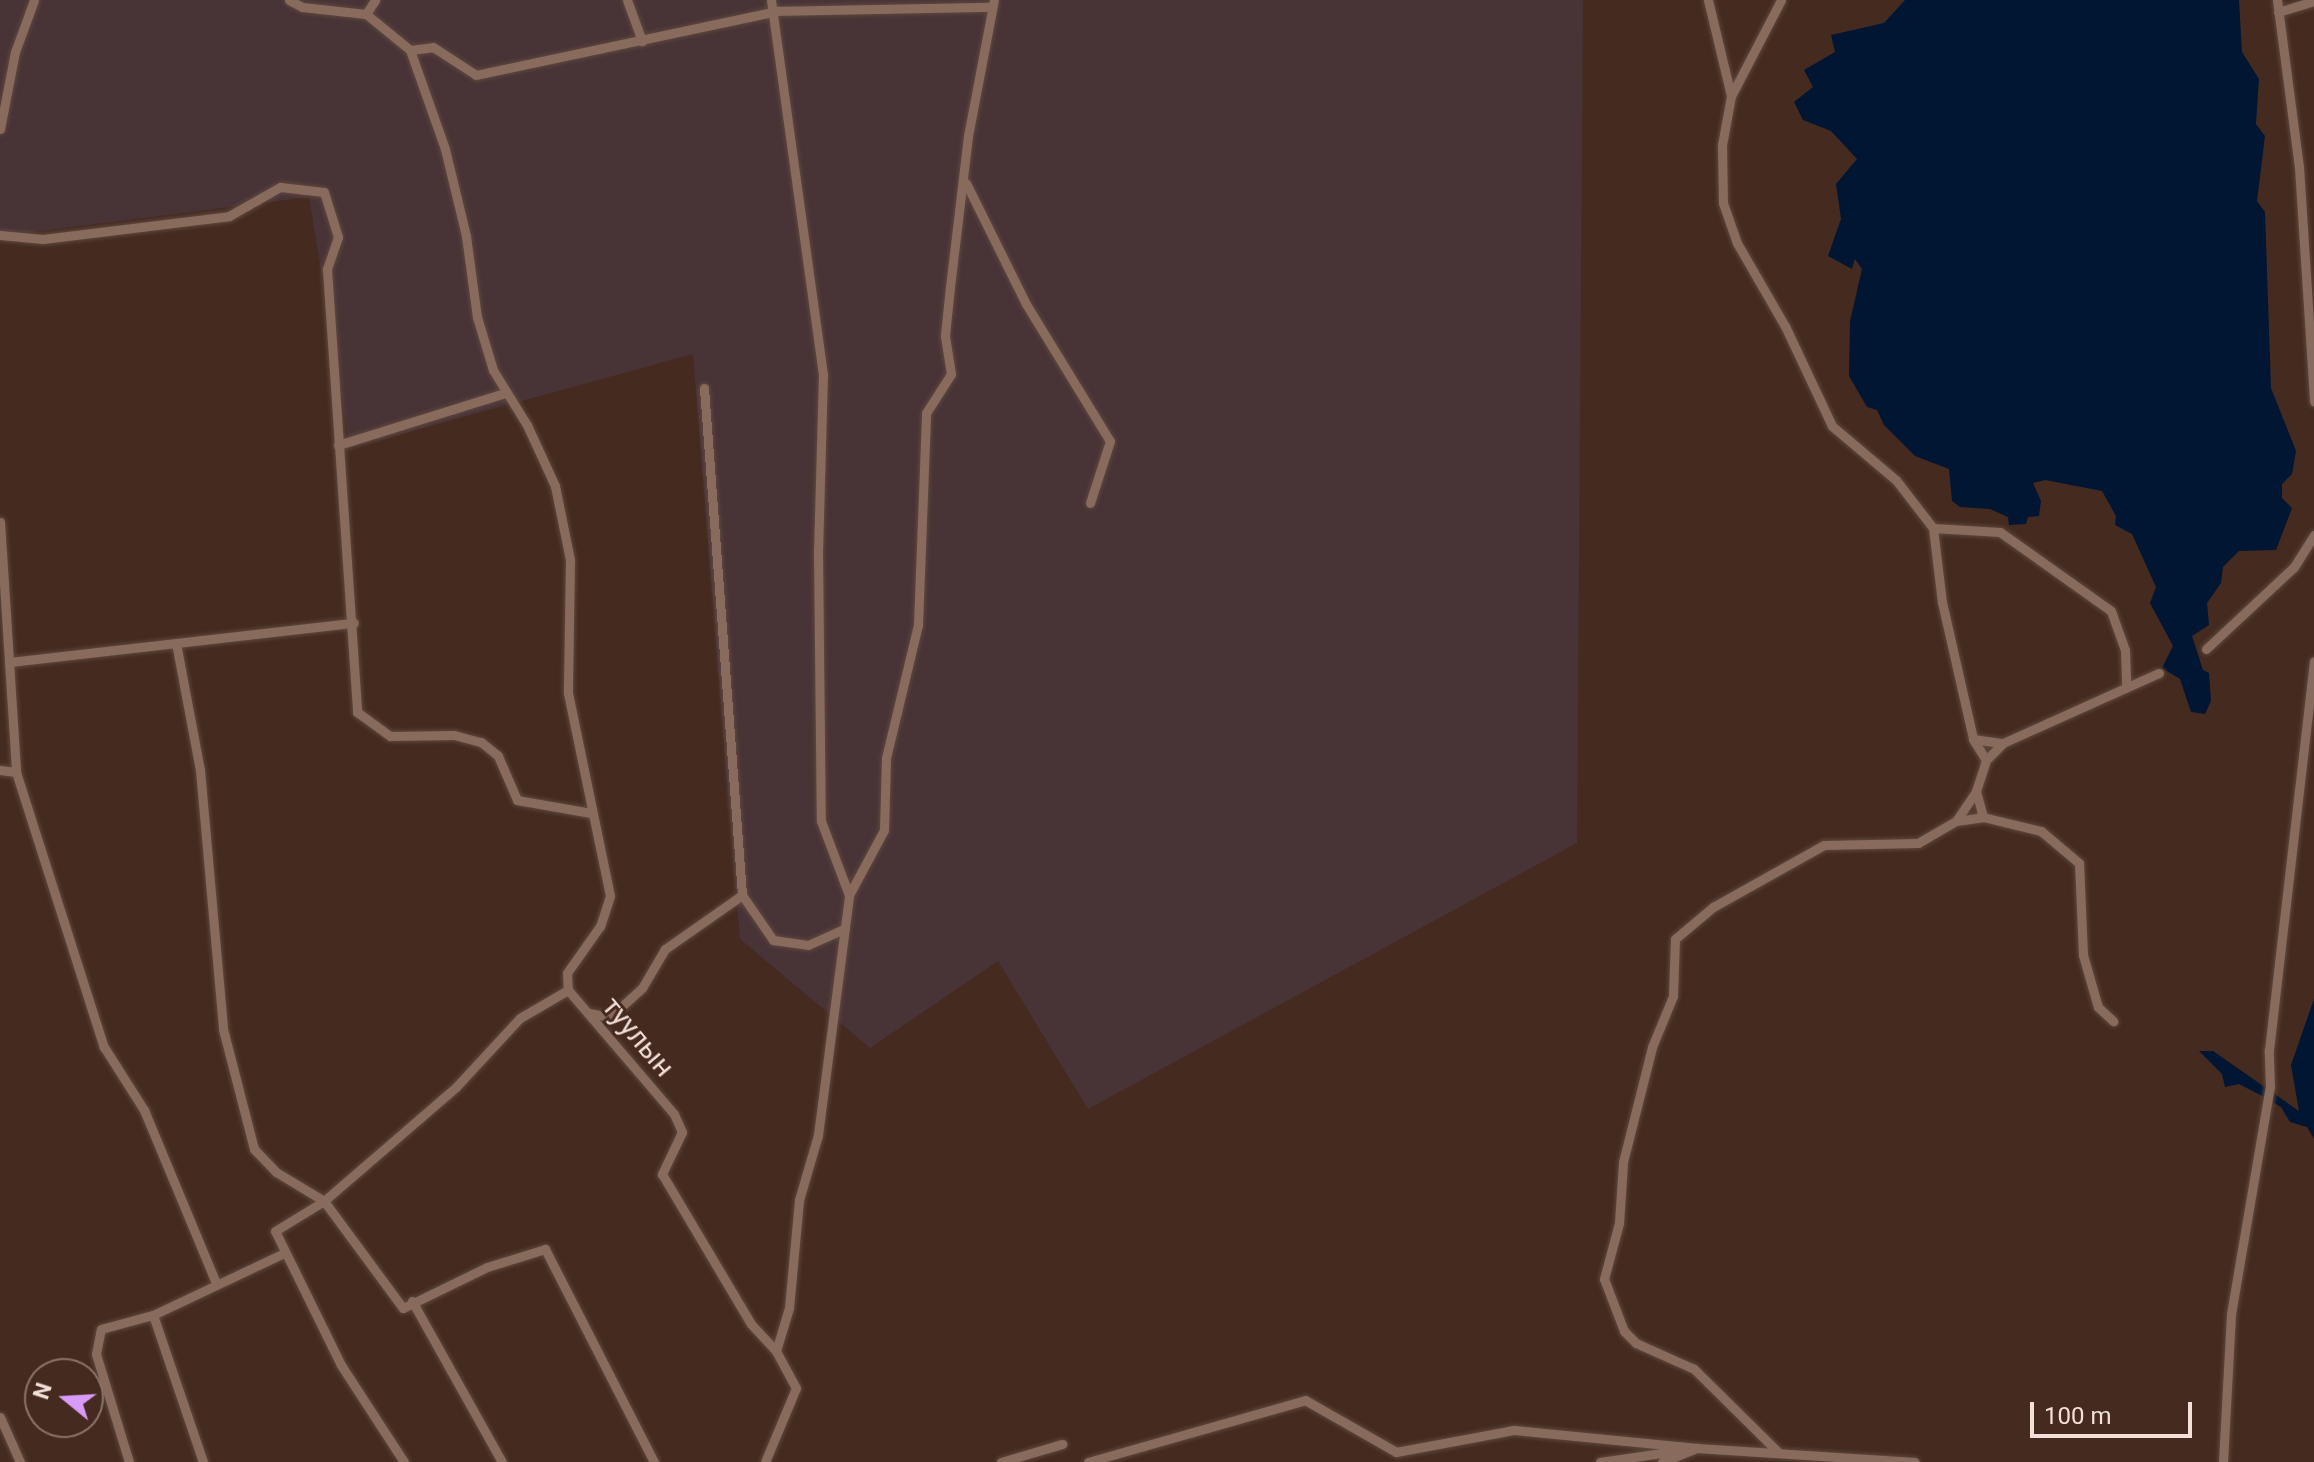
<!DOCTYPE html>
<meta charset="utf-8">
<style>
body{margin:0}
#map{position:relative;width:2314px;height:1462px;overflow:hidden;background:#452a1f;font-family:Roboto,sans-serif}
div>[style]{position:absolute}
.industrial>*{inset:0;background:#483337}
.water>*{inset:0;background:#001633}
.roads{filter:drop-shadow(0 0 2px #5e483e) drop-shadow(0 0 2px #5e483e)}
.street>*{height:9px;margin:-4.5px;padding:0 4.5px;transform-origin:4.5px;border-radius:4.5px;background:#896b5e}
span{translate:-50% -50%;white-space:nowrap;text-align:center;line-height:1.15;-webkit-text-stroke:6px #452a1f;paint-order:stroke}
.street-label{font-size:28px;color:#f2e0d9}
.north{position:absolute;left:24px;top:1358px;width:80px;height:80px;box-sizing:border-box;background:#452a1f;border:2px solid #8a7369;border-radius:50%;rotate:288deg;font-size:22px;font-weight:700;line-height:32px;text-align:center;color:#f2e0d9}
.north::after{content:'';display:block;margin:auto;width:28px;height:36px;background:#d79bf9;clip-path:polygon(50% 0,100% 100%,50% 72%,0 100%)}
.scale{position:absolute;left:2030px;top:1402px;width:162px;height:36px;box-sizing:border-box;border:4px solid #f2e0d9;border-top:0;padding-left:10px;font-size:24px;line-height:28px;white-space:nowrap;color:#f2e0d9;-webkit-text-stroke:6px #452a1f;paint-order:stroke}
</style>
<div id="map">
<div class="industrial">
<div style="clip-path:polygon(0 0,1583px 0,1577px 843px,1088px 1109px,998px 961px,870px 1048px,740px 939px,693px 354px,350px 448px,309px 197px,0 236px)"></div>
</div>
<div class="water">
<div style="clip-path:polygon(1905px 0,2239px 0,2242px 52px,2259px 79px,2256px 124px,2265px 136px,2257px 201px,2265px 212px,2271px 388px,2296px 451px,2292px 474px,2282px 484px,2282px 498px,2292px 508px,2276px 550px,2239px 551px,2223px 567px,2221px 583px,2207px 603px,2209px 625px,2192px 636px,2203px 670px,2209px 673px,2211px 701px,2205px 714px,2191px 712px,2180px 679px,2162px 668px,2173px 646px,2150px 603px,2156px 587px,2132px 534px,2115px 525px,2116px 516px,2102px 491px,2045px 480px,2033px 483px,2041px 501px,2039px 516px,2028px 517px,2026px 524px,2009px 525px,2008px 517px,1990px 509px,1960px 507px,1952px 501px,1949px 469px,1915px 456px,1884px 425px,1877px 410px,1867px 407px,1849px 376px,1850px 321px,1862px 269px,1855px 259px,1852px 269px,1828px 256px,1841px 219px,1836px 184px,1857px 159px,1831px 131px,1803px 120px,1794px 102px,1813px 87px,1804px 70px,1835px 52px,1831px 35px,1884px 23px)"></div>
<div style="clip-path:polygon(2314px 999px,2314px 1139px,2307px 1127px,2290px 1122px,2281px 1107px,2266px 1098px,2239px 1084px,2225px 1087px,2222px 1074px,2199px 1051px,2213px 1051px,2299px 1111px,2291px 1065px)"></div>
</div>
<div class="roads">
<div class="street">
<div style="left:289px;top:0;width:15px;rotate:28deg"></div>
<div style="left:302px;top:7px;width:64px;rotate:6.2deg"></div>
<div style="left:366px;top:14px;width:57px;rotate:39.3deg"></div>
<div style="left:410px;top:50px;width:105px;rotate:70.5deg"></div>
<div style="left:445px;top:149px;width:89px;rotate:76.4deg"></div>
<div style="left:466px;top:236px;width:82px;rotate:82.3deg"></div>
<div style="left:477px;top:317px;width:55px;rotate:73.2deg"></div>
<div style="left:493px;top:370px;width:65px;rotate:58.3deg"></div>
<div style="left:527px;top:425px;width:67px;rotate:65.3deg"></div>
<div style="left:555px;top:486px;width:76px;rotate:78.5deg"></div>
<div style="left:570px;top:560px;width:133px;rotate:90.9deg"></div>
<div style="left:568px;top:693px;width:207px;rotate:78.3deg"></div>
<div style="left:610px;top:896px;width:32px;rotate:108deg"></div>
<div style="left:600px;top:926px;width:57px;rotate:125.1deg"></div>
<div style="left:567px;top:973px;width:17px;rotate:87deg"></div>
<div style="left:627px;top:0;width:44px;rotate:69.9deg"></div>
<div style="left:771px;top:0;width:378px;rotate:82.1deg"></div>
<div style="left:823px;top:374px;width:176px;rotate:91.6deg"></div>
<div style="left:818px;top:550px;width:271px;rotate:89.4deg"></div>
<div style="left:821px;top:821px;width:79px;rotate:69.3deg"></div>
<div style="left:1708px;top:0;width:99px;rotate:76.5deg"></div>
<div style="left:1781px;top:0;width:108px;rotate:117.5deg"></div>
<div style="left:1731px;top:96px;width:50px;rotate:100.4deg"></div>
<div style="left:1722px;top:145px;width:58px;rotate:89deg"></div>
<div style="left:1723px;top:203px;width:42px;rotate:70.7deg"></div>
<div style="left:1737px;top:243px;width:96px;rotate:60deg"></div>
<div style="left:1785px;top:326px;width:110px;rotate:64.8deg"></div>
<div style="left:1832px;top:426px;width:84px;rotate:40.2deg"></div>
<div style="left:1896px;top:480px;width:61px;rotate:52.4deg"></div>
<div style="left:1933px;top:528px;width:75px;rotate:83.1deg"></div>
<div style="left:1942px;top:602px;width:140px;rotate:77.2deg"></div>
<div style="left:1973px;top:739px;width:30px;rotate:8deg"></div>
<div style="left:2003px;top:743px;width:171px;rotate:-24.2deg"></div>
<div style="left:2277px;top:0;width:168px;rotate:82.5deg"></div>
<div style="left:2299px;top:167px;width:235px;rotate:86.3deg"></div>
<div style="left:2278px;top:12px;width:38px;rotate:-17deg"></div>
<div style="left:366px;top:14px;width:17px;rotate:-57deg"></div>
<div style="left:410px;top:50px;width:23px;rotate:-7deg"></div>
<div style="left:433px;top:47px;width:51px;rotate:33.1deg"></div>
<div style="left:476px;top:75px;width:307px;rotate:-12deg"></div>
<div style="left:776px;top:11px;width:213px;rotate:-1.1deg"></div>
<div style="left:0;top:129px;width:78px;rotate:-79deg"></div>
<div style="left:15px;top:52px;width:55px;rotate:-69.9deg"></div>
<div style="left:966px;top:183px;width:135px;rotate:63.6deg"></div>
<div style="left:1026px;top:304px;width:161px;rotate:58.5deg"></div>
<div style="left:1110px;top:441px;width:65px;rotate:107.9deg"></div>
<div style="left:0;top:235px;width:43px;rotate:5.3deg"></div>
<div style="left:43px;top:239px;width:187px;rotate:-7deg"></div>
<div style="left:229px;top:216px;width:59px;rotate:-29.6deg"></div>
<div style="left:280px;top:187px;width:44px;rotate:6.5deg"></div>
<div style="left:324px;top:192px;width:47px;rotate:72.7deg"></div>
<div style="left:338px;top:237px;width:34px;rotate:109deg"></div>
<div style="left:327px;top:269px;width:444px;rotate:86.1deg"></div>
<div style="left:357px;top:712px;width:41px;rotate:36deg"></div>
<div style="left:390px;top:736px;width:64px;rotate:-0.9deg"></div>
<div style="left:454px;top:735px;width:28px;rotate:15deg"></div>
<div style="left:481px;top:742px;width:22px;rotate:39deg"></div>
<div style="left:498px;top:756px;width:48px;rotate:66.6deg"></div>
<div style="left:517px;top:800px;width:75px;rotate:10deg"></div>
<div style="left:704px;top:388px;width:508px;rotate:85.71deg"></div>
<div style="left:742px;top:895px;width:55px;rotate:55.4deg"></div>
<div style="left:773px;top:940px;width:35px;rotate:8deg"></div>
<div style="left:808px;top:945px;width:39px;rotate:-24deg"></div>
<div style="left:338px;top:445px;width:175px;rotate:-17.3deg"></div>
<div style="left:0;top:522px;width:251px;rotate:86.3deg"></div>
<div style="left:16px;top:772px;width:289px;rotate:72.3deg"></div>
<div style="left:104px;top:1047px;width:75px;rotate:57.6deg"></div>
<div style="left:144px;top:1110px;width:187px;rotate:67.4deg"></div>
<div style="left:1933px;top:528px;width:67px;rotate:3.4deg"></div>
<div style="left:2000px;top:532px;width:136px;rotate:35.4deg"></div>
<div style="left:2111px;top:611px;width:41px;rotate:70.3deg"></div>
<div style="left:2125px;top:650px;width:37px;rotate:88deg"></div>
<div style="left:176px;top:643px;width:129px;rotate:79.3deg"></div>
<div style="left:200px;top:770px;width:260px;rotate:84.9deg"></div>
<div style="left:223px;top:1029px;width:124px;rotate:75.5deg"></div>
<div style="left:254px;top:1149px;width:32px;rotate:46deg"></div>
<div style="left:276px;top:1172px;width:56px;rotate:31.1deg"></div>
<div style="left:324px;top:1201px;width:133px;rotate:53.6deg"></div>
<div style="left:403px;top:1308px;width:93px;rotate:-26deg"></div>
<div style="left:487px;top:1267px;width:61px;rotate:-17.2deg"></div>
<div style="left:545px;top:1249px;width:239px;rotate:62.9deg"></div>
<div style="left:2206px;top:649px;width:120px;rotate:-43deg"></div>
<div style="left:2294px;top:567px;width:38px;rotate:-58deg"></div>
<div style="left:10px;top:662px;width:346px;rotate:-6.5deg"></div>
<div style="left:1986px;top:760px;width:24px;rotate:-45deg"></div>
<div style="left:0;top:770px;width:16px;rotate:7deg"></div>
<div style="left:1976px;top:791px;width:27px;rotate:75deg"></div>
<div style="left:1956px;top:821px;width:27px;rotate:-8deg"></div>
<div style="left:1983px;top:817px;width:60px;rotate:13.6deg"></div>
<div style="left:2041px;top:831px;width:50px;rotate:40.1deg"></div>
<div style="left:2079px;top:863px;width:92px;rotate:87.5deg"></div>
<div style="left:2083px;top:955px;width:54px;rotate:73.9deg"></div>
<div style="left:2098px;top:1007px;width:21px;rotate:43deg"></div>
<div style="left:568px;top:990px;width:163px;rotate:49.5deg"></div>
<div style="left:674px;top:1114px;width:20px;rotate:66deg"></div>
<div style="left:682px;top:1132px;width:47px;rotate:115.5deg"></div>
<div style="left:662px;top:1174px;width:174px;rotate:59.3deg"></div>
<div style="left:751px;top:1324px;width:37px;rotate:47deg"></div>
<div style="left:589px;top:1013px;width:21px;rotate:11deg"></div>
<div style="left:610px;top:1017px;width:43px;rotate:-42.2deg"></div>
<div style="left:642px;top:988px;width:45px;rotate:-59.5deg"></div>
<div style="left:665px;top:949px;width:94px;rotate:-35deg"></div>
<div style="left:412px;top:1301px;width:184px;rotate:60.8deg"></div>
<div style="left:153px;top:1315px;width:155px;rotate:71.2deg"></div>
<div style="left:0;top:1417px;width:49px;rotate:66deg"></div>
<div style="left:1779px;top:1453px;width:120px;rotate:-135.3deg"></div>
<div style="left:1694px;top:1369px;width:64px;rotate:-155.9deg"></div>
<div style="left:1636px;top:1343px;width:17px;rotate:-135deg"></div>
<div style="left:1624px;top:1331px;width:56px;rotate:-111deg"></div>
<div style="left:1604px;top:1279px;width:58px;rotate:-75deg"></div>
<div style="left:1619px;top:1223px;width:61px;rotate:-86.2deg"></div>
<div style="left:1623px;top:1162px;width:119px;rotate:-75.8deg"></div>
<div style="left:1652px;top:1047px;width:55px;rotate:-67.6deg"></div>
<div style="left:1673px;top:996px;width:57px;rotate:-88deg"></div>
<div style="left:1675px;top:939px;width:50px;rotate:-40.1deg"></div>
<div style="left:1713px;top:907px;width:127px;rotate:-29.2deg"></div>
<div style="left:1824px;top:845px;width:94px;rotate:-1.2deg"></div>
<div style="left:1918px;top:843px;width:44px;rotate:-30.1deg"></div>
<div style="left:1956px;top:821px;width:36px;rotate:-56deg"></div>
<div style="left:1976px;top:791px;width:33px;rotate:-72deg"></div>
<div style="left:1986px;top:760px;width:25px;rotate:-122deg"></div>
<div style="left:129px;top:1462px;width:113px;rotate:-107deg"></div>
<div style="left:96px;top:1354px;width:25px;rotate:-79deg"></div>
<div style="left:101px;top:1329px;width:54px;rotate:-15.1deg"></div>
<div style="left:153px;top:1315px;width:145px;rotate:-25.3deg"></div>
<div style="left:404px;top:1462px;width:116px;rotate:-123deg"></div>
<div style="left:341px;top:1365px;width:149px;rotate:-116.2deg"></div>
<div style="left:275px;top:1231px;width:57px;rotate:-31.5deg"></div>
<div style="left:324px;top:1201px;width:174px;rotate:-40.8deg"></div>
<div style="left:456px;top:1087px;width:94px;rotate:-47.2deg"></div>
<div style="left:520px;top:1018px;width:56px;rotate:-30.3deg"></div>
<div style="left:765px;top:1462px;width:80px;rotate:-67.3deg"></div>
<div style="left:796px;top:1388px;width:42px;rotate:-118.4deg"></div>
<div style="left:776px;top:1351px;width:45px;rotate:-73.2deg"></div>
<div style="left:789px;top:1308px;width:108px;rotate:-84.7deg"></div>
<div style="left:799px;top:1200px;width:68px;rotate:-73.7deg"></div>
<div style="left:818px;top:1135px;width:242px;rotate:-82.6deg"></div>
<div style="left:849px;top:895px;width:74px;rotate:-61.7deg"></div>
<div style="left:884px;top:830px;width:72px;rotate:-88.4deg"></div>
<div style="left:886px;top:758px;width:137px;rotate:-76.5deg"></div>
<div style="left:918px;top:625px;width:212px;rotate:-87.8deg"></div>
<div style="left:926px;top:413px;width:46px;rotate:-57.3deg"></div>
<div style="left:951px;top:374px;width:39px;rotate:-99deg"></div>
<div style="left:945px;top:335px;width:48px;rotate:-84.1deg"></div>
<div style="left:950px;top:287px;width:152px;rotate:-83.2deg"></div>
<div style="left:968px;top:136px;width:138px;rotate:-79.2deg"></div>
<div style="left:1001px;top:1462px;width:64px;rotate:-16.4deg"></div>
<div style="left:1088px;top:1462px;width:226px;rotate:-15.9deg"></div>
<div style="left:1305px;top:1400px;width:105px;rotate:29.7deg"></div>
<div style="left:1396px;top:1452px;width:120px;rotate:-10.6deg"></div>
<div style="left:1514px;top:1430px;width:184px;rotate:5.6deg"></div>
<div style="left:1600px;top:1462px;width:83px;rotate:-8.3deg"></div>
<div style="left:1662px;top:1462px;width:38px;rotate:-22deg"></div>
<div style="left:1697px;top:1448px;width:218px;rotate:3.7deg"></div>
<div style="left:2223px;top:1462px;width:148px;rotate:-86.9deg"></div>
<div style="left:2231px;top:1314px;width:230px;rotate:-80.3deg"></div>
<div style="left:2270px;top:1087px;width:37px;rotate:-92deg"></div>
<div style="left:2269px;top:1050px;width:391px;rotate:-83.4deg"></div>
</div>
</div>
<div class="street-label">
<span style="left:638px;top:1037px;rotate:50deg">туулын</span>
</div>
<div class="north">N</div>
<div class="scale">100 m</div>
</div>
